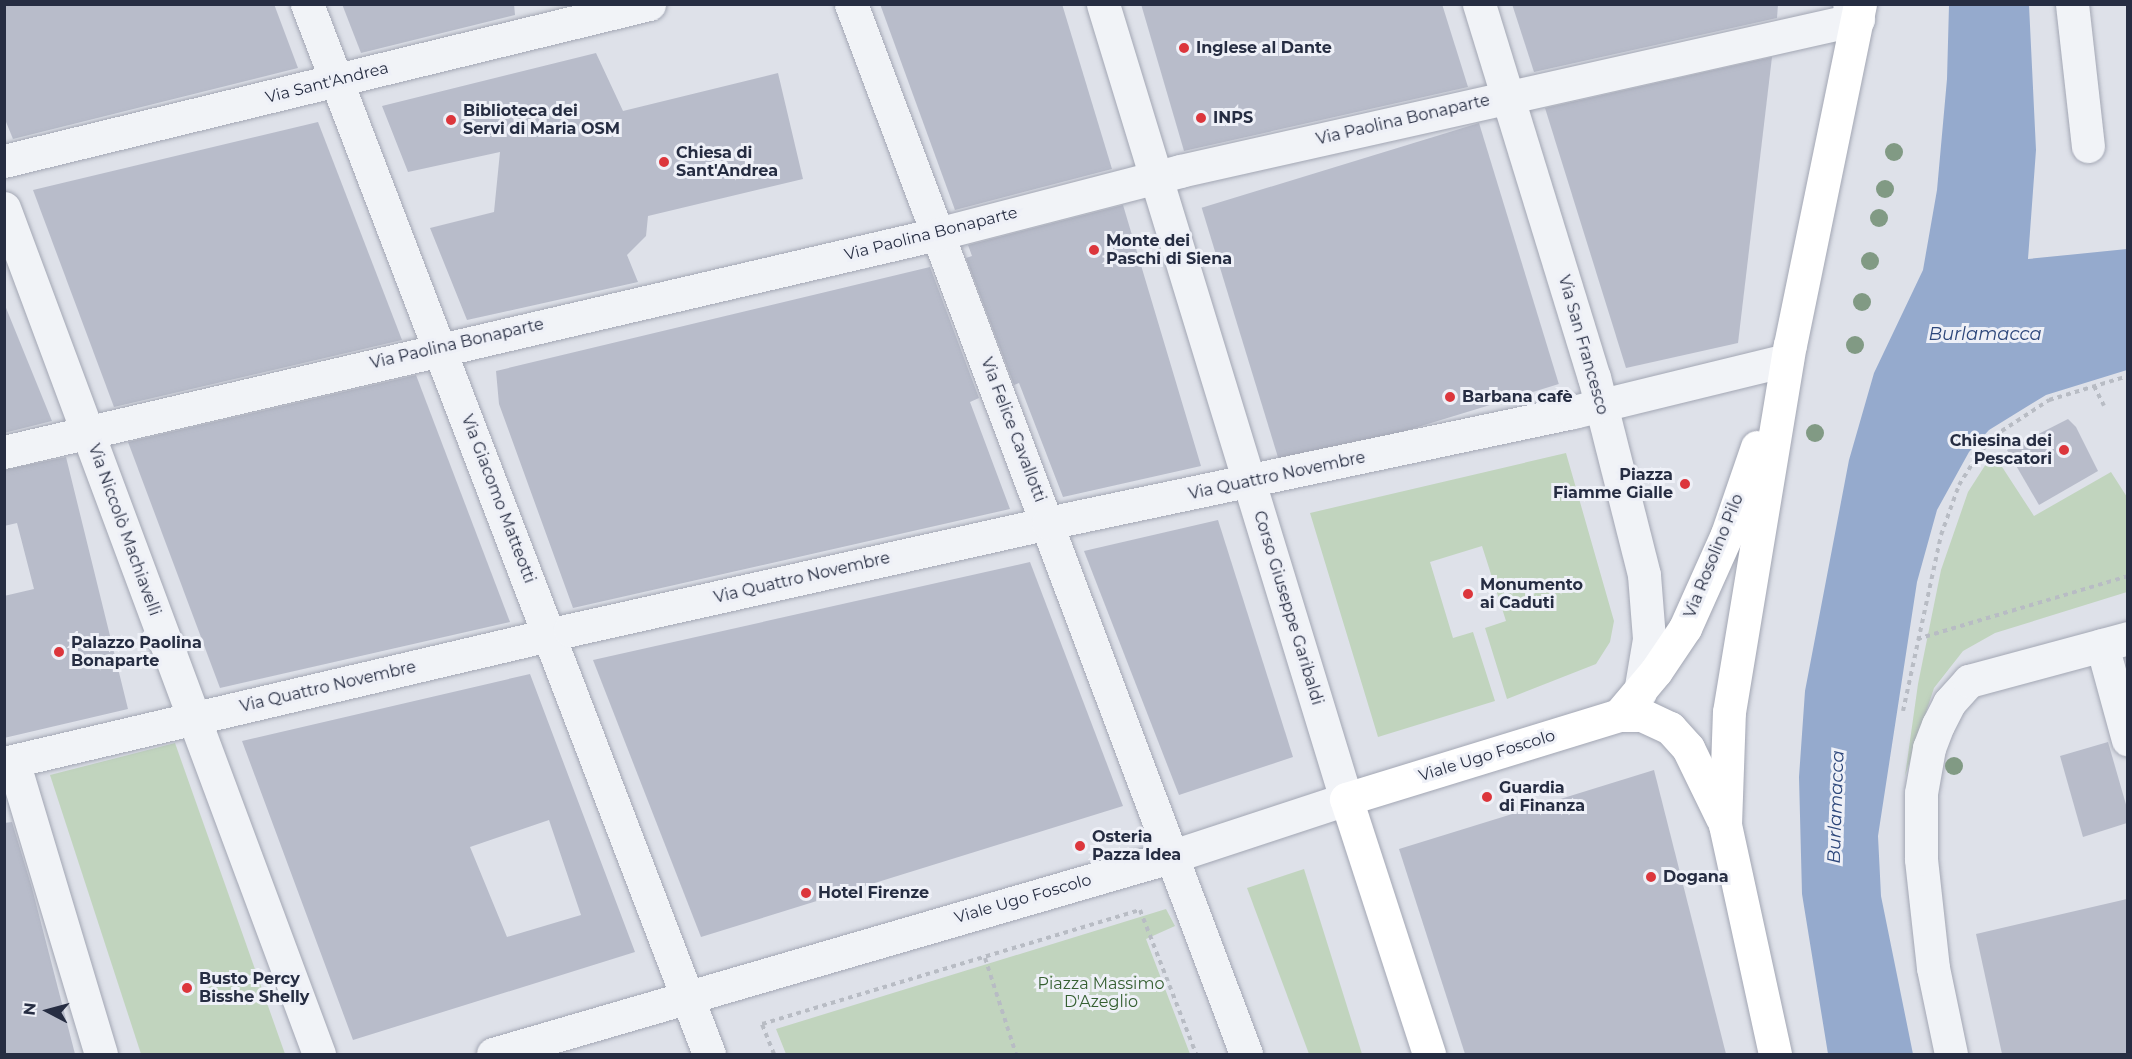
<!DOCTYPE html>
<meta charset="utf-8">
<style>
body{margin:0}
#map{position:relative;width:2132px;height:1059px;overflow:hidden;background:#dee1e9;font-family:Montserrat,sans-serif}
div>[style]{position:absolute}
.green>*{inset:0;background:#c1d4be}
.water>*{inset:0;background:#95aacd}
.building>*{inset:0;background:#b8bcca;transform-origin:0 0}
.path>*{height:4px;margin-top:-2px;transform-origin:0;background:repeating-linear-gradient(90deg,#b8bcc4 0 4.5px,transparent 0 9px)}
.roads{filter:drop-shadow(0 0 2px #a3a7b4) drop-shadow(0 0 2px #a3a7b4)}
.street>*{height:33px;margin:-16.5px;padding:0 16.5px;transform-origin:16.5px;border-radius:16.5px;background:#f1f3f7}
.secondary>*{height:33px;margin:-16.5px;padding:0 16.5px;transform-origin:16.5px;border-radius:16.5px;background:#fff}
.trees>*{width:18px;height:18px;margin:-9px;border-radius:50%;background:#819a84}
.dots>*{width:16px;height:16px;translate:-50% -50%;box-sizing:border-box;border:3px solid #eef0f7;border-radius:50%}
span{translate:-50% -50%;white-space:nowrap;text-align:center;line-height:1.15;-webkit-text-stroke:6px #eef0f7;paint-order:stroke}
.poi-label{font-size:16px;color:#262d42;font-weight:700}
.left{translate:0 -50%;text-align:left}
.right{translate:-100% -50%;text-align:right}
.street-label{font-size:16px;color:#262d42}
.park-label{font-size:16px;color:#355f31}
.water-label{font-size:18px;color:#2c467a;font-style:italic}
.frame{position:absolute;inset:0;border:6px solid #262d42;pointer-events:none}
.north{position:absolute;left:18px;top:981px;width:60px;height:60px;-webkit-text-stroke:4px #eef0f7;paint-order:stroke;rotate:276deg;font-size:16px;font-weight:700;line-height:24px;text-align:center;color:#262d42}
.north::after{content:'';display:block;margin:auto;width:21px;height:27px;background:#262d42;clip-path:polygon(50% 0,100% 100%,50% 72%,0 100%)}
</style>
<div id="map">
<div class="green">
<div style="clip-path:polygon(1566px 453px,1614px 621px,1610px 642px,1596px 664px,1507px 699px,1485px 628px,1506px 621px,1482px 546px,1430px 562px,1453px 638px,1473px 632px,1495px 701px,1378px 737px,1310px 513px)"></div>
<div style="clip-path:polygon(1993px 453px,2034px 516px,2111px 472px,2127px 497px,2127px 592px,1995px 633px,1963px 651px,1934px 688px,1905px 776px,1918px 684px,1941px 570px,1968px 492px)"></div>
<div style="clip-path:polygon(175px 743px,285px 1054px,141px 1054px,50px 775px)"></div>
<div style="clip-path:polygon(1304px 869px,1362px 1054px,1309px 1054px,1247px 888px)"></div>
<div style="clip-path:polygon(1166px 909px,1175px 926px,1146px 939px,1190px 1054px,786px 1054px,776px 1029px)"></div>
</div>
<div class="water">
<div style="clip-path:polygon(1949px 5px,2029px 5px,2036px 150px,2028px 259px,2127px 249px,2127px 370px,2046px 395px,1989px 430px,1969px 452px,1937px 510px,1917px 582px,1878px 836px,1881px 896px,1913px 1054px,1828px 1054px,1802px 894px,1799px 777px,1805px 691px,1849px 460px,1874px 373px,1923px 270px,1937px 190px,1947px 79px)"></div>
</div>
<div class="building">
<div style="clip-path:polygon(4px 4px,274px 4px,298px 68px,13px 139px,4px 117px)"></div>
<div style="clip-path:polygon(342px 4px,514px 4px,515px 15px,361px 53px)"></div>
<div style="clip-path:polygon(880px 4px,1062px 4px,1112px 169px,955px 210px)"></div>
<div style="clip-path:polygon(1141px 4px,1442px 4px,1468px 87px,1184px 151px)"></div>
<div style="clip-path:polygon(1512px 4px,1778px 4px,1777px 18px,1534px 72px)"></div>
<div style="clip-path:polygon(596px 53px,623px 111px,778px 73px,803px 179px,648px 216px,646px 236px,627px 255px,638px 282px,467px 320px,430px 228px,494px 212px,500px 152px,408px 172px,382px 106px)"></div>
<div style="clip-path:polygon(1772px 57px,1738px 343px,1626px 368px,1545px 108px)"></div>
<div style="clip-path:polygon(318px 122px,402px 340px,114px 407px,33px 190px)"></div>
<div style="left:1479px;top:123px;width:273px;height:290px;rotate:73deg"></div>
<div style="clip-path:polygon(1123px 205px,1201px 466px,1063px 497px,1019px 383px,1014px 385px,966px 258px,972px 256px,968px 245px)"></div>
<div style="clip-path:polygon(930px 267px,979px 398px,970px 402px,1010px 509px,573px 608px,499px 404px,496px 371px)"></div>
<div style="clip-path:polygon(4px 303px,52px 421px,4px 433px)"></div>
<div style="clip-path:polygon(416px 375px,510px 622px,220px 688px,128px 442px)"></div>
<div style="clip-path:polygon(2068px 419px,2076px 427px,2098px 471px,2039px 505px,2007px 450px)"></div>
<div style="clip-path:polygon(66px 457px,128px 709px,4px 738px,4px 596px,34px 589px,17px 523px,4px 526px,4px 470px)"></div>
<div style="clip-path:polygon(1218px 520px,1293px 757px,1179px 795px,1084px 551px)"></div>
<div style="clip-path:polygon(1030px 562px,1123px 806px,701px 937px,593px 660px)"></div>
<div style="clip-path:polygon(evenodd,530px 674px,635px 952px,353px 1040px,242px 741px,530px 674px,549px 820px,581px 915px,507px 937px,470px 847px,549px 820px)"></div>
<div style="clip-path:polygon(2108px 742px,2127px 808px,2127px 823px,2083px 837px,2060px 756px)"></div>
<div style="clip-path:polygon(1654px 770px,1726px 1054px,1465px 1054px,1399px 849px)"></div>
<div style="clip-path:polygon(12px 822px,32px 888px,75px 1054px,4px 1054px,4px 823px)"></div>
<div style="clip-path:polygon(2127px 899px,2127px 1054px,2002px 1054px,1976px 934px)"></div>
</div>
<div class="path">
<div style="left:2094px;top:386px;width:22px;rotate:63deg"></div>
<div style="left:1917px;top:639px;width:220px;rotate:-16.6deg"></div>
<div style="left:1903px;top:711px;width:180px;rotate:-77.8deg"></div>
<div style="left:1941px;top:535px;width:53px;rotate:-70.2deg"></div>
<div style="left:1959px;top:485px;width:32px;rotate:-58deg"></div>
<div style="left:1976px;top:458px;width:28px;rotate:-51deg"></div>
<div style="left:1994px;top:436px;width:66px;rotate:-33.2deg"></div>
<div style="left:2049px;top:400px;width:83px;rotate:-16.9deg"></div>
<div style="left:985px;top:958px;width:101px;rotate:72.1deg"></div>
<div style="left:774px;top:1054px;width:32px;rotate:-112deg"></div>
<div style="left:762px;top:1024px;width:395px;rotate:-16.8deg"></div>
<div style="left:1140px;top:910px;width:155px;rotate:68.7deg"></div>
</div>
<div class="roads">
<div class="street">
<div style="left:307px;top:4px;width:1124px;rotate:69.05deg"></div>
<div style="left:851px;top:4px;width:1122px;rotate:69.38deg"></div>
<div style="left:1479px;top:4px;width:390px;rotate:72.9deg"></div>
<div style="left:1594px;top:377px;width:204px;rotate:75.8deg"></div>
<div style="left:1644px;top:575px;width:64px;rotate:85.5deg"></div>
<div style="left:1649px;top:639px;width:54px;rotate:99.6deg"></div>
<div style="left:2072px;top:4px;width:143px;rotate:83.6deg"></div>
<div style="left:4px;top:161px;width:664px;rotate:-13.68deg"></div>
<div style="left:4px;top:208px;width:903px;rotate:69.58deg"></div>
<div style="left:4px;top:452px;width:958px;rotate:-13.15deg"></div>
<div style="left:937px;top:234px;width:251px;rotate:-14.5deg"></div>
<div style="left:1180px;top:171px;width:695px;rotate:-12.64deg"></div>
<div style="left:1858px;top:19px;width:17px;rotate:-121deg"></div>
<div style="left:2102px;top:645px;width:98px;rotate:74.7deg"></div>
<div style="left:13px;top:761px;width:306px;rotate:73.3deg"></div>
<div style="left:4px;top:763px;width:581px;rotate:-13.22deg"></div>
<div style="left:570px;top:630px;width:490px;rotate:-12.6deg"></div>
<div style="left:1048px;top:523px;width:537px;rotate:-11.94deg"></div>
<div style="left:1573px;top:412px;width:220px;rotate:-13.7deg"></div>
<div style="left:493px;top:1054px;width:705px;rotate:-16.22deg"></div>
<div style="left:1170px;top:857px;width:185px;rotate:-18.2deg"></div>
<div style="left:1346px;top:799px;width:831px;rotate:-107deg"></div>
<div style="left:1951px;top:1054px;width:88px;rotate:-101.8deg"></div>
<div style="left:1933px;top:968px;width:110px;rotate:-96.3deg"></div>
<div style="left:1921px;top:859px;width:66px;rotate:-90deg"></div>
<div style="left:1921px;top:793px;width:46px;rotate:-79.9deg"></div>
<div style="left:1929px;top:748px;width:25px;rotate:-69deg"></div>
<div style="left:1938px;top:725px;width:25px;rotate:-63deg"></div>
<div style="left:1949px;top:703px;width:30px;rotate:-48deg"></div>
<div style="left:1969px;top:681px;width:165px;rotate:-15.1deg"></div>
</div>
<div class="secondary">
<div style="left:1619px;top:715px;width:57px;rotate:-49.9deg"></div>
<div style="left:1656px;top:671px;width:52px;rotate:-56deg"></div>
<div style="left:1685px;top:628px;width:103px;rotate:-65.9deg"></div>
<div style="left:1727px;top:534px;width:92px;rotate:-71deg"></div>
<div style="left:1429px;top:1054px;width:268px;rotate:-108deg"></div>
<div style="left:1346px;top:799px;width:286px;rotate:-17.1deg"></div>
<div style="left:1619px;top:715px;width:23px"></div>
<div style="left:1642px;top:715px;width:31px;rotate:25deg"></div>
<div style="left:1670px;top:728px;width:27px;rotate:48deg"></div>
<div style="left:1688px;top:748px;width:78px;rotate:64.1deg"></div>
<div style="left:1775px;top:1054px;width:234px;rotate:-102.3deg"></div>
<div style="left:1725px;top:825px;width:113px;rotate:-88deg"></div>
<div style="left:1729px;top:712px;width:372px;rotate:-80.6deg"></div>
<div style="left:1790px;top:345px;width:348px;rotate:-78.4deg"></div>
</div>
</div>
<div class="trees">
<div style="left:1894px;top:152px"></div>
<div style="left:1885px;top:189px"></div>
<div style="left:1879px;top:218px"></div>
<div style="left:1870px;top:261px"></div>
<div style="left:1862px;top:302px"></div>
<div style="left:1855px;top:345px"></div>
<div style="left:1815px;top:433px"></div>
<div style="left:1954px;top:766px"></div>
</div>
<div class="dots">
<div style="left:1184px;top:48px;background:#dc363c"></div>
<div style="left:1201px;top:118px;background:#dc363c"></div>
<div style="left:451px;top:120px;background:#dc363c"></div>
<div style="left:664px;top:162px;background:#dc363c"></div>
<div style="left:1094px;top:250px;background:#dc363c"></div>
<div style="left:1450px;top:397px;background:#dc363c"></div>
<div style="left:2064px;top:450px;background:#dc363c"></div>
<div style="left:1685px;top:484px;background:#dc363c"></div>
<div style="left:1468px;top:594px;background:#dc363c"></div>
<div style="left:59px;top:652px;background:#dc363c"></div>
<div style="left:1487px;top:797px;background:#dc363c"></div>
<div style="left:1080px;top:846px;background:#dc363c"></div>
<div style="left:1651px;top:877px;background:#dc363c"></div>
<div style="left:806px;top:893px;background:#dc363c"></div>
<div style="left:187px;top:988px;background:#dc363c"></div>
</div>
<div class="poi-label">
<span class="left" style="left:1196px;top:48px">Inglese al Dante</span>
<span class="left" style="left:463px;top:120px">Biblioteca dei<br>Servi di Maria OSM</span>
<span class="left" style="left:1213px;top:118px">INPS</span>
<span class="left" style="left:676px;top:162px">Chiesa di<br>Sant'Andrea</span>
<span class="left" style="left:1106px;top:250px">Monte dei<br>Paschi di Siena</span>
<span class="left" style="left:1462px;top:397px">Barbana cafè</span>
<span class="right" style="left:2052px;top:450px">Chiesina dei<br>Pescatori</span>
<span class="right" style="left:1673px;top:484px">Piazza<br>Fiamme Gialle</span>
<span class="left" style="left:1480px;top:594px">Monumento<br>ai Caduti</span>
<span class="left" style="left:71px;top:652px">Palazzo Paolina<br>Bonaparte</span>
<span class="left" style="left:1499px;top:797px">Guardia<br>di Finanza</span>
<span class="left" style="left:1092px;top:846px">Osteria<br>Pazza Idea</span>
<span class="left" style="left:1663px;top:877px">Dogana</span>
<span class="left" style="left:818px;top:893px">Hotel Firenze</span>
<span class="left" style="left:199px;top:988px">Busto Percy<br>Bisshe Shelly</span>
</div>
<div class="street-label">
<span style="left:327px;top:83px;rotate:-14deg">Via Sant'Andrea</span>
<span style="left:1403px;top:120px;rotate:-13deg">Via Paolina Bonaparte</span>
<span style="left:931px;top:234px;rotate:-14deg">Via Paolina Bonaparte</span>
<span style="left:457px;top:344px;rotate:-13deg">Via Paolina Bonaparte</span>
<span style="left:1583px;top:345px;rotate:74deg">Via San Francesco</span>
<span style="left:1013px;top:430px;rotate:69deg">Via Felice Cavallotti</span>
<span style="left:1277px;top:476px;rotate:-12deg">Via Quattro Novembre</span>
<span style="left:498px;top:499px;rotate:69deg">Via Giacomo Matteotti</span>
<span style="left:124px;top:530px;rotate:70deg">Via Niccolò Machiavelli</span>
<span style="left:1714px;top:556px;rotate:-68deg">Via Rosolino Pilo</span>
<span style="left:802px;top:578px;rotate:-13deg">Via Quattro Novembre</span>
<span style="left:1288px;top:608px;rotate:73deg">Corso Giuseppe Garibaldi</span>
<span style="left:328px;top:687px;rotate:-13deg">Via Quattro Novembre</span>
<span style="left:1487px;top:756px;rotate:-17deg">Viale Ugo Foscolo</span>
<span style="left:1023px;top:899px;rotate:-16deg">Viale Ugo Foscolo</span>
</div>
<div class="park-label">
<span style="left:1101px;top:993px">Piazza Massimo<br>D'Azeglio</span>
</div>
<div class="water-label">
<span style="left:1985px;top:334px">Burlamacca</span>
<span style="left:1836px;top:807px;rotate:-88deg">Burlamacca</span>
</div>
<div class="frame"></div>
<div class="north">N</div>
</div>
